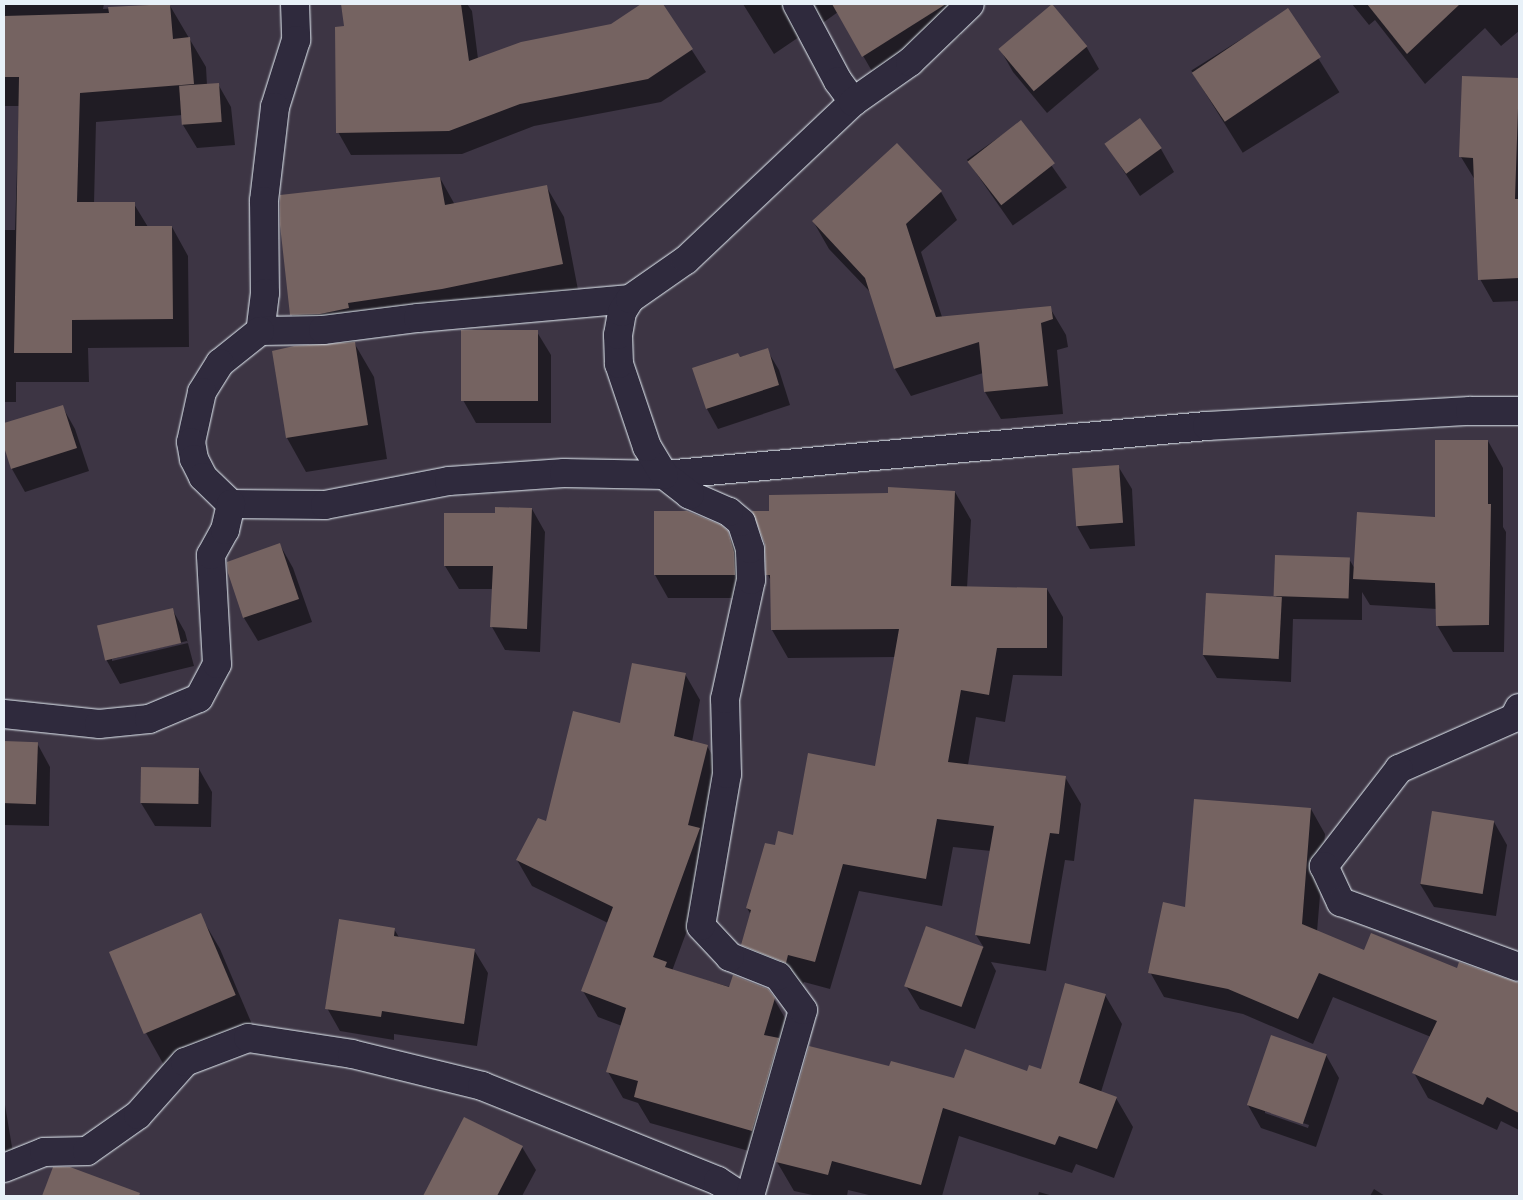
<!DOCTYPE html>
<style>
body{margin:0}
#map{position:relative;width:1523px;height:1200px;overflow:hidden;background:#3d3544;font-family:"Patrick Hand",sans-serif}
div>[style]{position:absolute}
.shadow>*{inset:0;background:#0007;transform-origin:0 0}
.building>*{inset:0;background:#756361;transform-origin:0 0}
.roads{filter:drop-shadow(0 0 1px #e8f1f8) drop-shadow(0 0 1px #e8f1f8)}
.street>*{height:28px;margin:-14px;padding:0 14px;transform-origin:14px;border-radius:14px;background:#2f2a3d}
span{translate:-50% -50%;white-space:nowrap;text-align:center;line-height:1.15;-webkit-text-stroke:4px #2f2a3d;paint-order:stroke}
.frame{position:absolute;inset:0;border:5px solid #e8f1f8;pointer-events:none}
</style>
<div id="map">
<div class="shadow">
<div style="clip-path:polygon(4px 4px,104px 4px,103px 9px,169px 4px,206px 67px,207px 85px,218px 84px,231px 107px,235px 145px,197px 148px,183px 125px,183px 115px,96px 122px,94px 204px,134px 204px,148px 227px,172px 227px,188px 256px,189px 347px,88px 348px,89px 382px,16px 382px,16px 402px,4px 402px,4px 230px,15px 230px,19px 106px,4px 106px)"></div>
<div style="clip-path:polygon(399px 4px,467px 4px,472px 11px,478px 59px,611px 25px,643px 4px,662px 4px,706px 72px,661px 102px,534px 126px,462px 154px,351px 155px,338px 132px,400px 15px)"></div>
<div style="clip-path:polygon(743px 4px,954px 4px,949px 13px,961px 35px,881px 87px,838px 12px,824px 22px,807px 21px,801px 27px,799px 37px,774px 54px)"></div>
<div style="clip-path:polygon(1352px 4px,1519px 4px,1519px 31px,1501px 46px,1485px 28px,1425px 84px,1375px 20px,1369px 25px)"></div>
<div style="left:1288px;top:10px;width:97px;height:114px;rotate:58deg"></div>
<div style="clip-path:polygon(1086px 46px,1099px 69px,1047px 113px,1013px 72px,1000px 49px)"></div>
<div style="clip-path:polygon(1518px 79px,1519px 301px,1493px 302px,1480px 279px,1475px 180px,1461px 157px)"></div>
<div style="left:1021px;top:122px;width:80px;height:66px;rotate:55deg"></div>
<div style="clip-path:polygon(1106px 144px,1161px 149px,1174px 172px,1140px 196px)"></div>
<div style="clip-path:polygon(440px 178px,455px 205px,546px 186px,564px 217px,579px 295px,353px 341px,374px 377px,387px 459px,306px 472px,287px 438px,273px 352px,309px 345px,291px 314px)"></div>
<div style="clip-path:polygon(941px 192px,957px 220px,921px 252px,942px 317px,1050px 308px,1066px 335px,1068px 347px,1057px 350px,1063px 414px,1001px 419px,985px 392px,983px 373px,911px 396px,895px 369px,872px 294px,829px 249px,813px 221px)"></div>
<div style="clip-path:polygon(537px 332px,551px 355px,551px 423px,476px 423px,463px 400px)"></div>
<div style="clip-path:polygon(767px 350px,779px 370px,790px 405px,718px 429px,707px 409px,694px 369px)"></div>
<div style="clip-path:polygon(62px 406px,75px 429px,89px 471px,25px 492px,12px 469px,4px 442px,4px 425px)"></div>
<div style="clip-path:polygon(1488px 441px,1503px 468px,1503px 527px,1506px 532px,1504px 652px,1453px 652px,1437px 625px,1437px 609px,1370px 605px,1362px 592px,1362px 620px,1293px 619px,1291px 682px,1217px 678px,1203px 655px,1277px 598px,1276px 596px,1349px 559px,1355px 569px,1436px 518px)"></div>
<div style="clip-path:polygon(1118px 466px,1132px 489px,1135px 546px,1090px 549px,1077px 526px)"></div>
<div style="clip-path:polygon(955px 492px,971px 520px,967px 588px,1047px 589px,1063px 617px,1062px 676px,1013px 675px,1005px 722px,976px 717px,968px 765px,1065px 777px,1081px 804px,1074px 861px,1065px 860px,1046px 971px,991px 962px,996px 971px,975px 1029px,920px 1009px,906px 986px,927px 928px,984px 948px,976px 935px,991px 851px,953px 847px,942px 906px,859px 891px,830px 989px,804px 982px,801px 990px,759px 972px,743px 944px,751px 915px,747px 908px,776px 846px,794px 837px,876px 767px,896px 657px,788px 658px,772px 630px,771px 581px,768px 575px,770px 512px)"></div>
<div style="clip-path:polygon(532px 509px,545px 532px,540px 652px,505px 650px,492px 627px,493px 589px,459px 589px,445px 566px,496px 514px)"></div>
<div style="clip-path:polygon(727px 532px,740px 556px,748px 598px,668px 598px,655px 575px)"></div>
<div style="clip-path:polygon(280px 545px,293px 568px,312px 622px,258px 641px,244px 618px,229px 573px)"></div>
<div style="clip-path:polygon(evenodd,172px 609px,185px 632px,194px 666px,120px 684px,107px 661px,99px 627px,172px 609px,187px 641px,188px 643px,112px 661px,112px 659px,187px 641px)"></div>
<div style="clip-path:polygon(685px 674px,700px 700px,692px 742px,707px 746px,722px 772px,715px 855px,672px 971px,774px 999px,789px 1025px,767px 1156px,650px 1123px,638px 1103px,623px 1098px,608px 1072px,622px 1026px,598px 1017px,583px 991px,608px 923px,532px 886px,517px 860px,621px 725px)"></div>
<div style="clip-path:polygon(4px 742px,37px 743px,50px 767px,49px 826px,4px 825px)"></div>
<div style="clip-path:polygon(142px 768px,199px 769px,212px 792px,211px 827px,155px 826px,141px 803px)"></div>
<div style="clip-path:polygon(1311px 809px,1325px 834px,1317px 932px,1364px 952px,1458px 970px,1460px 963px,1519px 984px,1519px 1130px,1501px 1121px,1497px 1130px,1428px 1098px,1414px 1073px,1431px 1037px,1333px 997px,1313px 1044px,1243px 1014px,1164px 997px,1150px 972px,1187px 908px)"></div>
<div style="clip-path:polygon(1494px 822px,1507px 845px,1496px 916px,1434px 907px,1420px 884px)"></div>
<div style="clip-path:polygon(200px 915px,220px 949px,254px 1029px,165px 1067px,146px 1033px)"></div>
<div style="clip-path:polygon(394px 929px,400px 939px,474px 950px,488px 973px,477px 1046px,394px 1034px,394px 1040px,340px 1031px,327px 1008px)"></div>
<div style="clip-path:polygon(1105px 995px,1122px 1024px,1101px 1092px,1116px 1098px,1133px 1127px,1114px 1178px,1076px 1164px,1072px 1173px,959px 1136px,942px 1196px,873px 1196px,848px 1190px,847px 1196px,817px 1196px,794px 1191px,777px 1162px,890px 1067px,955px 1080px,1041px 1070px)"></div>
<div style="clip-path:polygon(evenodd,1272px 1037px,1326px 1055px,1339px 1078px,1316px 1147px,1261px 1128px,1248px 1105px,1272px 1037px,1265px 1111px,1309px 1125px,1308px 1128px,1265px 1113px,1265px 1111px)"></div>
<div style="clip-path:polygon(4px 1099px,13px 1153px,4px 1155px)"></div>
<div style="clip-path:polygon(465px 1118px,522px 1147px,536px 1170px,522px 1196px,424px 1196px)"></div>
<div style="clip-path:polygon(54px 1169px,104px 1181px,113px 1196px,44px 1196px)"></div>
<div style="clip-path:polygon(1374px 1189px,1385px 1196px,1370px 1196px)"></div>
<div style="clip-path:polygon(1039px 1192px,1053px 1196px,1038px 1196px)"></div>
</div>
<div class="building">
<div style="clip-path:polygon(170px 4px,173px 39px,190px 37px,194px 84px,80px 93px,77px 202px,135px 202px,135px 226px,172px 226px,173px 319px,72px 320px,72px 353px,14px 353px,19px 77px,4px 77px,4px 16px,109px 13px,108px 7px)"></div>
<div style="clip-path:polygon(341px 4px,461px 4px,469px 61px,521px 42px,611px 24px,641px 4px,663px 4px,693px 49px,648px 79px,520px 104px,449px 131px,336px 133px,335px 27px,344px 26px)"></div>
<div style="clip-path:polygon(832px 4px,946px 4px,862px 57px)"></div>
<div style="left:1052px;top:4px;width:55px;height:70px;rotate:50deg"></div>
<div style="clip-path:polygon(1367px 4px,1460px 4px,1407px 54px)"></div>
<div style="left:1288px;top:8px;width:59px;height:116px;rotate:56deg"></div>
<div style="clip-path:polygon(1462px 76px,1519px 78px,1515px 199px,1519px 199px,1519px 278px,1478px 280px,1473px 158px,1459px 157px)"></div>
<div style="left:219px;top:83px;width:39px;height:40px;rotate:86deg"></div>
<div style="left:1140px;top:118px;width:37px;height:44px;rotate:54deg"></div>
<div style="left:1021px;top:120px;width:55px;height:68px;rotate:52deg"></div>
<div style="clip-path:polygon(897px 143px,942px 191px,906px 224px,936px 317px,1051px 306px,1053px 319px,1041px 323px,1048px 386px,984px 392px,979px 342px,894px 369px,865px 278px,812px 221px)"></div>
<div style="clip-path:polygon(440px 177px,445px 205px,547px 185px,563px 264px,442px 289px,348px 303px,349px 308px,320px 314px,290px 315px,280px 225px,280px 195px)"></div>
<div style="left:461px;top:330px;width:77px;height:71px"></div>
<div style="clip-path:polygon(355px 342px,368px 425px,286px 438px,272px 351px,294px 346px)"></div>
<div style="clip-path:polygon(768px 348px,779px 385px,706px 409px,692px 368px,738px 353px,740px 357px)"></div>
<div style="clip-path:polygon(63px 405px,77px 448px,11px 469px,4px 447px,4px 423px)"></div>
<div style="clip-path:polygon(1435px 440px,1488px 440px,1488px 504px,1491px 504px,1489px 625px,1436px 626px,1435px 583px,1353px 579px,1357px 512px,1435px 517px)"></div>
<div style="left:1119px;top:465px;width:58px;height:47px;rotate:86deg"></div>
<div style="clip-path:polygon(888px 487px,955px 491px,951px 586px,1047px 588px,1047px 648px,997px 648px,989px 695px,961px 690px,948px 762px,1066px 776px,1059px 834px,1050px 833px,1030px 944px,975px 935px,994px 826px,937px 819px,926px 879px,843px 864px,815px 962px,788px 955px,786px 963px,741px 945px,751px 910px,746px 908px,765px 843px,775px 845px,778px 831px,793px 835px,808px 753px,875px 766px,899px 629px,771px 630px,770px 575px,766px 575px,765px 544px,752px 511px,769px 511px,769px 495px,888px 493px)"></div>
<div style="clip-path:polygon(495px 507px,532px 508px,527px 629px,490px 627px,493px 566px,444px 566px,444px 513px,495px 513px)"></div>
<div style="clip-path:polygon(654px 511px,687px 511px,721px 525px,728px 531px,734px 552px,735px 575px,654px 575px)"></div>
<div style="clip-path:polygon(280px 543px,299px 599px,243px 618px,228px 573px,227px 562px)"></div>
<div style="left:1275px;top:555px;width:75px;height:41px;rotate:2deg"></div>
<div style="left:1206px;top:593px;width:76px;height:62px;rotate:3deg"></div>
<div style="left:173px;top:608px;width:36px;height:78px;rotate:77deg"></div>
<div style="clip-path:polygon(632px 663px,686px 673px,674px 736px,708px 745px,688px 825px,700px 828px,653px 957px,667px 962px,665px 967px,729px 987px,733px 975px,768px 989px,775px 998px,764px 1035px,779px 1038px,752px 1131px,634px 1097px,638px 1081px,606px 1072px,626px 1008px,581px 991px,613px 907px,516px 860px,538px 818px,546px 821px,573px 711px,620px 723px)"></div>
<div style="left:4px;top:741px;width:34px;height:62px;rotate:2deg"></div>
<div style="left:141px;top:767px;width:58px;height:36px;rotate:1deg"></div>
<div style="clip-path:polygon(1194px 799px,1311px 808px,1302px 924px,1364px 950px,1371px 933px,1457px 968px,1459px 962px,1519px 983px,1519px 1113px,1487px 1097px,1483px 1105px,1412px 1073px,1437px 1021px,1319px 973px,1298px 1019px,1228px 989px,1148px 973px,1163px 902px,1185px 907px)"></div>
<div style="left:1432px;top:811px;width:63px;height:74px;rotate:9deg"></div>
<div style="left:201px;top:913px;width:89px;height:100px;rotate:67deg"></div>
<div style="clip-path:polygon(339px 919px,395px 928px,394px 936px,475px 949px,464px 1024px,382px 1011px,381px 1017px,325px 1009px)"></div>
<div style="left:926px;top:926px;width:61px;height:64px;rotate:20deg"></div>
<div style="clip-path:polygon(1065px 983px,1106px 994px,1079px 1083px,1117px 1097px,1097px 1149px,1059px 1136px,1055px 1145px,943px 1108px,921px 1185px,832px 1161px,828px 1175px,776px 1162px,809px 1046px,889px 1066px,891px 1061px,954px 1078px,965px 1049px,1027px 1071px,1029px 1065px,1041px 1069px)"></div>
<div style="left:1271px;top:1035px;width:59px;height:74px;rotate:19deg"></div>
<div style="clip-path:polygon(464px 1117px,523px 1146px,497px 1196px,423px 1196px)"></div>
<div style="clip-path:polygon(53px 1167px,70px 1167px,140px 1193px,139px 1196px,42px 1196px)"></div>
</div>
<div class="roads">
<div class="street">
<div style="left:295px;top:4px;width:36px;rotate:88deg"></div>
<div style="left:296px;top:40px;width:70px;rotate:107.4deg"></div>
<div style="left:275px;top:107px;width:95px;rotate:96.7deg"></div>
<div style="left:264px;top:201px;width:92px;rotate:89.4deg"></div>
<div style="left:265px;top:293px;width:38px;rotate:97deg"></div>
<div style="left:260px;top:331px;width:63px;rotate:-0.9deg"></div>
<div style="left:323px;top:330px;width:96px;rotate:-7.2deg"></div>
<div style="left:418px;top:318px;width:213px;rotate:-5.1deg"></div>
<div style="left:797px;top:4px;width:87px;rotate:62deg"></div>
<div style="left:838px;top:81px;width:26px;rotate:54deg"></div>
<div style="left:260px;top:331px;width:51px;rotate:141.3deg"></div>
<div style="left:220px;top:363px;width:34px;rotate:122deg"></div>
<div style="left:202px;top:392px;width:51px;rotate:102.4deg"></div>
<div style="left:191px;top:442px;width:17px;rotate:80deg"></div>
<div style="left:194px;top:459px;width:20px;rotate:63deg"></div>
<div style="left:203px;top:477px;width:39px;rotate:44deg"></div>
<div style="left:231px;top:504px;width:94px;rotate:0.6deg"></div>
<div style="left:325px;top:505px;width:126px;rotate:-11deg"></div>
<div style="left:449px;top:481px;width:115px;rotate:-4deg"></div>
<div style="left:564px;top:473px;width:100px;rotate:1.1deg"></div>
<div style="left:664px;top:475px;width:545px;rotate:-5.16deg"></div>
<div style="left:1207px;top:426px;width:263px;rotate:-3.3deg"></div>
<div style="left:1470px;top:411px;width:49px"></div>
<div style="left:1519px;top:708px;width:11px;rotate:117deg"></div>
<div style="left:1514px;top:718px;width:126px;rotate:156.1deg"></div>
<div style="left:1399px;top:769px;width:123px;rotate:127.7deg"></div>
<div style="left:1324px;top:866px;width:40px;rotate:65deg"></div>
<div style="left:1341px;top:902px;width:189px;rotate:20.1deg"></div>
<div style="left:4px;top:714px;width:96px;rotate:6deg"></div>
<div style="left:99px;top:724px;width:50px;rotate:-5.7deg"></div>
<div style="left:149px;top:719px;width:54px;rotate:-22.8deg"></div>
<div style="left:199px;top:698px;width:38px;rotate:-62deg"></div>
<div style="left:217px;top:664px;width:109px;rotate:-93.2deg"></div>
<div style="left:211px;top:555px;width:29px;rotate:-61deg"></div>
<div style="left:225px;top:530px;width:27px;rotate:-77deg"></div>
<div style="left:4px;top:1168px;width:43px;rotate:-21.8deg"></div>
<div style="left:44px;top:1152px;width:43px;rotate:-1.3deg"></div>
<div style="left:87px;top:1151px;width:62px;rotate:-35.2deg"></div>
<div style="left:138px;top:1115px;width:71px;rotate:-48.4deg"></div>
<div style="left:185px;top:1062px;width:67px;rotate:-20.9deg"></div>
<div style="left:248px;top:1038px;width:105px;rotate:8.7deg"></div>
<div style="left:352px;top:1054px;width:134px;rotate:13.8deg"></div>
<div style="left:482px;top:1086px;width:254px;rotate:21.9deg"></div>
<div style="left:718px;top:1181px;width:27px;rotate:33deg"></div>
<div style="left:750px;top:1196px;width:193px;rotate:-74.1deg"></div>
<div style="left:803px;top:1010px;width:42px;rotate:-126.3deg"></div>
<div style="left:778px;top:976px;width:52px;rotate:-158.4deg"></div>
<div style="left:730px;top:957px;width:42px;rotate:-133.1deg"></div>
<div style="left:701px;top:926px;width:154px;rotate:-80.3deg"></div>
<div style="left:727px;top:774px;width:75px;rotate:-91.5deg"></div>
<div style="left:725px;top:699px;width:122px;rotate:-77.7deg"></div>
<div style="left:751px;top:580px;width:31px;rotate:-92deg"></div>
<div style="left:750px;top:549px;width:28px;rotate:-108deg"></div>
<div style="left:741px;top:522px;width:16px;rotate:-140deg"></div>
<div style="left:729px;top:512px;width:43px;rotate:-156.4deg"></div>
<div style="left:690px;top:495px;width:33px;rotate:-142deg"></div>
<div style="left:664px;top:475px;width:33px;rotate:-121deg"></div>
<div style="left:647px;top:447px;width:88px;rotate:-108.6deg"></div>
<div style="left:619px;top:364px;width:29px;rotate:-92deg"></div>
<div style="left:618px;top:335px;width:23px;rotate:-80deg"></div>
<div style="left:622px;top:312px;width:15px;rotate:-58deg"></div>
<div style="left:630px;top:299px;width:68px;rotate:-34.9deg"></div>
<div style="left:686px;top:260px;width:230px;rotate:-43.4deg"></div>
<div style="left:853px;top:102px;width:70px;rotate:-35.1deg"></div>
<div style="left:910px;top:62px;width:83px;rotate:-44deg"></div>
</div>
</div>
<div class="frame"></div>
</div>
